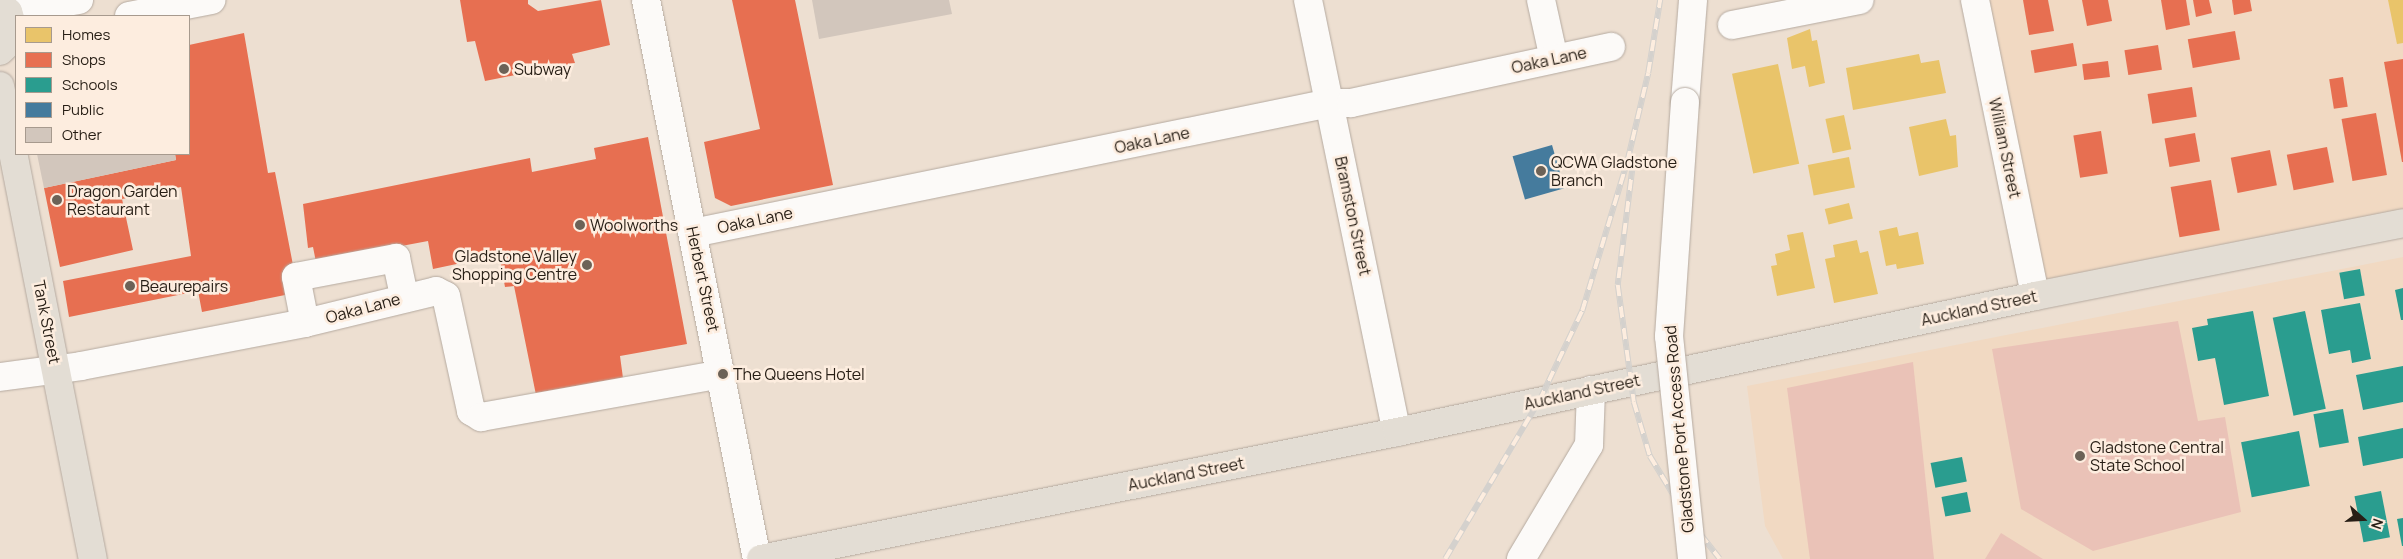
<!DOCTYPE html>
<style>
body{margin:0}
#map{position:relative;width:2403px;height:559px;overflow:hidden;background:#eddfd1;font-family:Manrope,sans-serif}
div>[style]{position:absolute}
.built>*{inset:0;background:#f1d9c2}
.green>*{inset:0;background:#eac2b7}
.homes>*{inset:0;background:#e9c46a;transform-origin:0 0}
.shops>*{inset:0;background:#e76f51;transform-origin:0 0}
.schools>*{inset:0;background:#2a9d8f;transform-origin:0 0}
.public>*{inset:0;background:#457b9d;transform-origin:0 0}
.building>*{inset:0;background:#d2c6bc}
.roads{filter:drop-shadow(0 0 1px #b5aaa0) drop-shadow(0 0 1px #b5aaa0)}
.minor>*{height:28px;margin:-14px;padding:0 14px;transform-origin:14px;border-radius:14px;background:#fcfaf8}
.major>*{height:28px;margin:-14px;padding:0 14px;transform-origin:14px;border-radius:14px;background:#e3ddd4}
.rail>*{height:5.5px;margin-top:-2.75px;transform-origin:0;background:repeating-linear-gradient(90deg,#fdeddf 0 11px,#d4d1cd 0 22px);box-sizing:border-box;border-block:1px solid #d4d1cd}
.bridges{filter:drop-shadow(0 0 1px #b5aaa0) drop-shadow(0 0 1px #b5aaa0)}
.minor-bridge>*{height:28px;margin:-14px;padding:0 14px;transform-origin:14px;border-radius:14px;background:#fcfaf8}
.dots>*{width:14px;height:14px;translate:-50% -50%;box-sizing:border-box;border:2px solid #fdeddf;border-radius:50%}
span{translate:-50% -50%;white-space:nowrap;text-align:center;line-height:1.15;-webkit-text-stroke:5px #fdeddf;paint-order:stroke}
.street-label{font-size:16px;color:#271e15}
.poi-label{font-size:16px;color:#271e15}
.left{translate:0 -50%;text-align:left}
.right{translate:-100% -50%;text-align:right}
.legend{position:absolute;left:15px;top:15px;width:175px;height:140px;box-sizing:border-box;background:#fdeddf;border:1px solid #a79a8e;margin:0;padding:6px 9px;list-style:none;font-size:15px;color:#271e15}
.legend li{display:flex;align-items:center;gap:10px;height:25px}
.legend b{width:25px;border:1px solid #a79a8e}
.north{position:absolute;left:2338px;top:494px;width:50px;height:50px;-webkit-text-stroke:4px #fdeddf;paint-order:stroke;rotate:109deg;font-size:14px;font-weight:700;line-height:20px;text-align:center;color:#271e15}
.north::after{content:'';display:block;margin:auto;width:18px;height:22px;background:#271e15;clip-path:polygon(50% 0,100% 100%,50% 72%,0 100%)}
</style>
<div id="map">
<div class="built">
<div style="clip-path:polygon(1975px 0,2403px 0,2403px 223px,2035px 296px)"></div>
<div style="clip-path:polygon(2403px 257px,2403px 559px,1783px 559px,1765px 526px,1747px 386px)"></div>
</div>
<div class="green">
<div style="clip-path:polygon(2178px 321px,2198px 421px,2225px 417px,2241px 512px,2093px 551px,2021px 509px,1992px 349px)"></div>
<div style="clip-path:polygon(1913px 362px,1934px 559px,1810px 559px,1787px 388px)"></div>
<div style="clip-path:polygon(2001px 533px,2043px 559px,1985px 559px)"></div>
</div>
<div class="homes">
<div style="clip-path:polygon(2388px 0,2403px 0,2403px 43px,2397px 44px)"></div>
<div style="clip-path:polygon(1810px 29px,1812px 41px,1817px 40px,1825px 83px,1809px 87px,1805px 66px,1792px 69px,1787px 38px)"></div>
<div style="clip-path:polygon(1919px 54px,1921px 63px,1939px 60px,1946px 93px,1853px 110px,1846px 68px)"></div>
<div style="left:1778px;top:64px;width:102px;height:47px;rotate:78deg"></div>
<div style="left:1844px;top:115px;width:35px;height:19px;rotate:78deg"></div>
<div style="clip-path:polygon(1946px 119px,1950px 136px,1956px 135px,1958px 167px,1919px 176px,1909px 127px)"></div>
<div style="left:1849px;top:157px;width:31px;height:42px;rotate:79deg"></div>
<div style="left:1849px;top:203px;width:16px;height:25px;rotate:76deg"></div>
<div style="clip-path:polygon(1897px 227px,1899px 236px,1918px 232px,1924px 264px,1897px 269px,1896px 264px,1886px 266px,1879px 231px)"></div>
<div style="clip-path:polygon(1803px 232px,1815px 288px,1777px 296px,1771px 266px,1777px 265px,1775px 254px,1790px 250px,1787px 235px)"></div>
<div style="clip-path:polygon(1857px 240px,1860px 253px,1868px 251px,1878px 294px,1834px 303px,1825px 259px,1835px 257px,1833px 245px)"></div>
</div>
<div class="shops">
<div style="clip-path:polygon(460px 0,528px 0,528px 4px,538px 11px,601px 0,610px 45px,572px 54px,575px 63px,485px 81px,475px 41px,467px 42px)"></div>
<div style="clip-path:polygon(732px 0,795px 0,833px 185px,731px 206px,715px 198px,704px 142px,760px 129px)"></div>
<div style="clip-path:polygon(2023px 0,2048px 0,2054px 31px,2029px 35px)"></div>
<div style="clip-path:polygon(2082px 0,2108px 0,2112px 21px,2087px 26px)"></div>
<div style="clip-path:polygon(2161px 0,2186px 0,2190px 25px,2166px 30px)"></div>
<div style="clip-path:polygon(2193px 0,2209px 0,2212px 13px,2196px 17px)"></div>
<div style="clip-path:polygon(2232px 0,2250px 0,2252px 11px,2234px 15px)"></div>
<div style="left:2235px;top:31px;width:29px;height:48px;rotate:80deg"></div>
<div style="clip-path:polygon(244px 33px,268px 173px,275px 172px,293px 265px,285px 267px,290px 294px,202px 312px,198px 291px,69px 317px,63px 281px,191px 256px,181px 187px,122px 199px,133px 250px,60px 267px,44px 188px,176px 160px,175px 154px,189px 154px,189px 45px)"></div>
<div style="left:2073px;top:43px;width:23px;height:43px;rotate:80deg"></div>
<div style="left:2158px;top:45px;width:25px;height:34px;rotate:81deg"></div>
<div style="clip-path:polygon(2403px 59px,2403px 162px,2402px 162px,2384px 62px)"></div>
<div style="left:2108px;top:61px;width:16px;height:26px;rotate:83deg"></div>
<div style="left:2343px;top:77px;width:30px;height:14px;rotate:81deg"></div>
<div style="left:2192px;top:87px;width:30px;height:45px;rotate:81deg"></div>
<div style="left:2376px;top:113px;width:63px;height:35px;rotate:80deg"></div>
<div style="left:2101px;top:131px;width:43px;height:28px;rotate:81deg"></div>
<div style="left:2195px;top:133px;width:29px;height:31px;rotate:80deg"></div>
<div style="clip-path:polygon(648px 137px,687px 344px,620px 356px,623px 378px,536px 395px,514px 286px,505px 287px,499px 255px,433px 269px,428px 241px,316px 262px,313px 247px,308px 248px,303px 204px,530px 158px,532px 172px,596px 159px,594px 148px)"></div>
<div style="left:2327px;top:147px;width:36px;height:41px;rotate:79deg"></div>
<div style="left:2270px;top:150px;width:36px;height:40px;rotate:79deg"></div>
<div style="left:2211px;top:180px;width:51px;height:41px;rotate:80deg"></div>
</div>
<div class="schools">
<div style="left:2360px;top:269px;width:27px;height:21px;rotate:80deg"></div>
<div style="clip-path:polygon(2403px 288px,2403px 320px,2401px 320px,2395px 290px)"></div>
<div style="clip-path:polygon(2360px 303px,2371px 359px,2352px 363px,2350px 350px,2329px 354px,2321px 310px)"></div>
<div style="clip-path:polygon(2253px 311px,2269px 396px,2224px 405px,2215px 358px,2198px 361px,2192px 328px,2208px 325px,2207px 319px)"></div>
<div style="left:2305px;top:311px;width:100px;height:33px;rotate:78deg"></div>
<div style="clip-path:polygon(2403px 366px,2403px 402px,2363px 410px,2356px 375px)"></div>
<div style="left:2343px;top:409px;width:34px;height:30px;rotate:80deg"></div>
<div style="clip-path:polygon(2403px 428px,2403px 458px,2363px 466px,2358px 437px)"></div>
<div style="left:2299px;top:431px;width:56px;height:59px;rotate:79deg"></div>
<div style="left:1962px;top:457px;width:25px;height:32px;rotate:79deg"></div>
<div style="left:2381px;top:491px;width:47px;height:27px;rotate:79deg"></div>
<div style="left:1967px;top:492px;width:20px;height:26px;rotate:79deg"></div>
<div style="clip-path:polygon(2403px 518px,2403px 546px,2402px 546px,2397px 519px)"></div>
</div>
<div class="public">
<div style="left:1552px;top:145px;width:45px;height:41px;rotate:74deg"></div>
</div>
<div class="building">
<div style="clip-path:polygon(812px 0,949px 0,952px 14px,819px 39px)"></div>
<div style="clip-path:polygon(37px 154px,175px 154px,176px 160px,44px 188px)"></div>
</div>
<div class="roads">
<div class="minor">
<div style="left:646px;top:0;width:570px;rotate:78.77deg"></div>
<div style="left:1308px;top:0;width:441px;rotate:78.4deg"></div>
<div style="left:1541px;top:0;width:60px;rotate:77.6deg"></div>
<div style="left:1975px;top:0;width:302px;rotate:78.5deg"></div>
<div style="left:8px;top:12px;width:72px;rotate:-9.6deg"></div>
<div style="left:129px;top:16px;width:84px;rotate:-11deg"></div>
<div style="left:1732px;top:25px;width:130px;rotate:-11.1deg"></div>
<div style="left:1685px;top:102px;width:102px;rotate:-85.5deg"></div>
<div style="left:693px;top:233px;width:650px;rotate:-11.53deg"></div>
<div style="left:1330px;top:103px;width:21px"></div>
<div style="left:1351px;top:103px;width:266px;rotate:-12.2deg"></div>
<div style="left:305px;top:323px;width:47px;rotate:-101.1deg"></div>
<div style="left:296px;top:277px;width:102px;rotate:-10.8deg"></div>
<div style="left:396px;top:258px;width:40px;rotate:78deg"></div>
<div style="left:0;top:377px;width:82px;rotate:-7.7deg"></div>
<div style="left:81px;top:366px;width:228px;rotate:-10.9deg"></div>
<div style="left:305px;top:323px;width:135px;rotate:-13.7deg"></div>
<div style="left:436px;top:291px;width:11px;rotate:27deg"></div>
<div style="left:446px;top:296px;width:118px;rotate:77.7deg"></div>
<div style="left:471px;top:411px;width:12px;rotate:31deg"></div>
<div style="left:481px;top:417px;width:245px;rotate:-10.1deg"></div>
<div style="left:1521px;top:559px;width:133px;rotate:-59.2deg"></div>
<div style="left:1589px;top:445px;width:55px;rotate:-87.9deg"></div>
</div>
<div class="major">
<div style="left:0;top:5px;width:11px;rotate:41deg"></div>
<div style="left:8px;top:12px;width:16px;rotate:72deg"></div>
<div style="left:13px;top:27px;width:14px;rotate:102deg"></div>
<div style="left:10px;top:41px;width:14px;rotate:135deg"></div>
<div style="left:0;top:86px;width:482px;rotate:78.9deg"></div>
<div style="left:761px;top:559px;width:649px;rotate:-11.29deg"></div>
<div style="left:1397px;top:432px;width:652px;rotate:-12.03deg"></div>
<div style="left:2035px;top:296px;width:375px;rotate:-11.2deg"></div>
</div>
</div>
<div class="rail">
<div style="left:1634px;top:158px;width:128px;rotate:97.2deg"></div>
<div style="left:1618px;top:285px;width:118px;rotate:82.2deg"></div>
<div style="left:1634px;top:402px;width:56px;rotate:73.5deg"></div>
<div style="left:1650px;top:456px;width:71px;rotate:58.8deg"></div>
<div style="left:1687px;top:517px;width:53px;rotate:51.8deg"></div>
<div style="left:1445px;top:559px;width:184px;rotate:-59.3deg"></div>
<div style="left:1539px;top:401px;width:100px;rotate:-64.5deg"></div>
<div style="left:1582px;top:311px;width:156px;rotate:-73.2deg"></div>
<div style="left:1627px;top:162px;width:91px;rotate:-76.7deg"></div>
<div style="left:1648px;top:73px;width:74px;rotate:-80.7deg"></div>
</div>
<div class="bridges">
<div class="minor-bridge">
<div style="left:1685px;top:102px;width:235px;rotate:93.9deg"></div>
<div style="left:1669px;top:336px;width:224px;rotate:84.1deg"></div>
</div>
</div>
<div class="dots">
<div style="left:504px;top:69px;background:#6c6257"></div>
<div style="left:1541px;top:171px;background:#6c6257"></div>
<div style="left:57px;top:200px;background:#6c6257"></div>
<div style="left:580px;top:225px;background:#6c6257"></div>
<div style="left:587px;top:265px;background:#6c6257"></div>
<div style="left:130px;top:286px;background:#6c6257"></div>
<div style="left:723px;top:374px;background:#6c6257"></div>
<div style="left:2080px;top:456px;background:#6c6257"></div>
</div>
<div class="street-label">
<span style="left:1549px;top:60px;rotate:-12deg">Oaka Lane</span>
<span style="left:1152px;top:140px;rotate:-12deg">Oaka Lane</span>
<span style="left:2005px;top:148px;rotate:78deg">William Street</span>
<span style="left:1353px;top:216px;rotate:78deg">Bramston Street</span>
<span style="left:755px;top:220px;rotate:-12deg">Oaka Lane</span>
<span style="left:703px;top:279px;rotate:78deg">Herbert Street</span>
<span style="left:363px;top:308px;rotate:-15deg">Oaka Lane</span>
<span style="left:1979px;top:308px;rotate:-12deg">Auckland Street</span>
<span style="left:47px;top:322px;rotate:79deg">Tank Street</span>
<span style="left:1582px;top:392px;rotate:-12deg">Auckland Street</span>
<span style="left:1679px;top:429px;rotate:-95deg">Gladstone Port Access Road</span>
<span style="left:1186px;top:474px;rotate:-11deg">Auckland Street</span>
</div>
<div class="poi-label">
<span class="left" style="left:514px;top:69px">Subway</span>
<span class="left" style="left:1551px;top:171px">QCWA Gladstone<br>Branch</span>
<span class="left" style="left:67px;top:200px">Dragon Garden<br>Restaurant</span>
<span class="left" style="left:590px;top:225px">Woolworths</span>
<span class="right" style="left:577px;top:265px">Gladstone Valley<br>Shopping Centre</span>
<span class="left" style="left:140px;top:286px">Beaurepairs</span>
<span class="left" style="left:733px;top:374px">The Queens Hotel</span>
<span class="left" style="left:2090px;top:456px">Gladstone Central<br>State School</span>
</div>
<ul class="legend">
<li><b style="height:14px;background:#e9c46a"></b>Homes</li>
<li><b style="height:14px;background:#e76f51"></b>Shops</li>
<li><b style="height:14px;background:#2a9d8f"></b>Schools</li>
<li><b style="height:14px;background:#457b9d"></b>Public</li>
<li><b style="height:14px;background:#d2c6bc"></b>Other</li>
</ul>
<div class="north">N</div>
</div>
